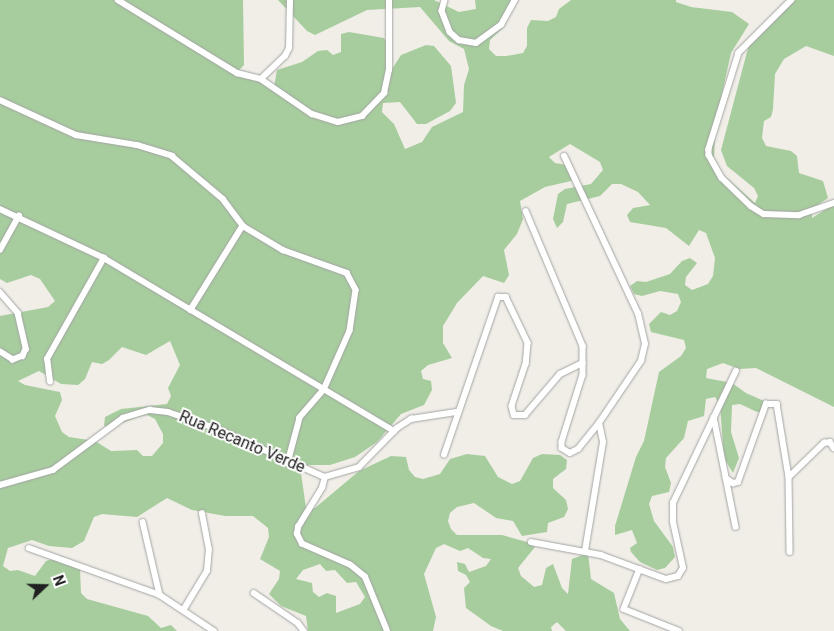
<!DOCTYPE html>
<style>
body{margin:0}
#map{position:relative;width:834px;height:631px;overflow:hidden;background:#f0eee7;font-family:Roboto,sans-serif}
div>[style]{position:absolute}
.forest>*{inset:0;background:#a7cd9e}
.roads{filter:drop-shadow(0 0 1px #a4a4a4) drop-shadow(0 0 1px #a4a4a4)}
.minor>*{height:5.5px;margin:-2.75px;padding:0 2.75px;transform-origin:2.75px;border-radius:2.75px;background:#fff}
span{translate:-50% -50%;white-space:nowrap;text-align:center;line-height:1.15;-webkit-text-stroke:4px #fff;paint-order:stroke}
.street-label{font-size:16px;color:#202020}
.north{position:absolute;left:20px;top:561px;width:50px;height:50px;-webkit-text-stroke:4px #fff;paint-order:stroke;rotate:69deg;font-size:14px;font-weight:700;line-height:20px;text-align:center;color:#202020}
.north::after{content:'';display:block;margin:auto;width:18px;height:22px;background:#202020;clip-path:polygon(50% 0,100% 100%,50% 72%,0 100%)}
</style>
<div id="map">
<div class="forest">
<div style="clip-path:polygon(evenodd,0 0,243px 0,244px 65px,238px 71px,274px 87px,277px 70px,302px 62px,318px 51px,327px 50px,333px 55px,341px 52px,341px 34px,349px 32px,384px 38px,389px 46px,386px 63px,392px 69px,401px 55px,426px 45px,434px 46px,451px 66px,456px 103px,450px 111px,426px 124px,417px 124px,400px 102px,383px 103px,382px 112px,394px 124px,405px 149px,422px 142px,432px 127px,463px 112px,464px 85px,469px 69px,464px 49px,449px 41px,420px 7px,367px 10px,315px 35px,307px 31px,278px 0,434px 0,459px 12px,476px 9px,475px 0,517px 0,504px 27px,490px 40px,489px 49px,496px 56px,506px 56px,523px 53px,527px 46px,527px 28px,531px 20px,548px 21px,556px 17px,559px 9px,571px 0,676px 0,676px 2px,691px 7px,732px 12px,749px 24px,731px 53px,716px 121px,714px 158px,721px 173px,755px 203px,758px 196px,754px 188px,727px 166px,721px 150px,747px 52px,750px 43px,792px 0,834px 0,834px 56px,806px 46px,784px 59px,775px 74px,773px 109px,771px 117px,764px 121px,762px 138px,766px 146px,791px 151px,797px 156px,799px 173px,823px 181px,828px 198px,812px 209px,812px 218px,834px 204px,834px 407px,756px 368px,739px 369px,723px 363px,707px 369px,706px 378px,732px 383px,746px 393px,771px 404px,766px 411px,757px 412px,740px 404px,732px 405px,731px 432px,739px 458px,733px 473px,724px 458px,720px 405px,715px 397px,706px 399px,704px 416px,688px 421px,684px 438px,666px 458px,665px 467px,671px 483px,669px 492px,652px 496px,649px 504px,654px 521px,673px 547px,675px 557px,665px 568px,657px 570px,640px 562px,631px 552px,630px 548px,637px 543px,632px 530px,615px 535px,615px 526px,636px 457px,644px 441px,659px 372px,681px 356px,686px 348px,684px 340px,651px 332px,649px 324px,661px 312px,670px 315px,677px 311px,681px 302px,678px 294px,660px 291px,642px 296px,634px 294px,630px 286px,637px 281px,646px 282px,670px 274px,682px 261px,690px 258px,697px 263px,686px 277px,685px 285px,692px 290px,708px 284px,713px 276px,715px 258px,706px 233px,699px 230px,689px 246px,666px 228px,630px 222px,627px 215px,633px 208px,650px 205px,638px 192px,621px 184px,612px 184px,600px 196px,567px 204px,563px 222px,557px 228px,553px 219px,558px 194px,565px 189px,591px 184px,603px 170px,600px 162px,570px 144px,549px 157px,555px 163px,572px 166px,576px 174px,571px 181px,545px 187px,520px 201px,523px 219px,517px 234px,504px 250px,509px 275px,504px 283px,483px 276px,457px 303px,443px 326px,443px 343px,452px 358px,428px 365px,421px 371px,423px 379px,431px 381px,432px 390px,424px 405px,401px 414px,377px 442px,355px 457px,330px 465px,305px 465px,301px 473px,306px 508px,315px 508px,359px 471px,391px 456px,406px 457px,409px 470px,415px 477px,423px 479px,440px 474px,450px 459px,467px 454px,485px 456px,498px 477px,512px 484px,520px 481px,533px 458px,542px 454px,560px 455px,567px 460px,566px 469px,553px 479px,553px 488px,566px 500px,568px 509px,564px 517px,548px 523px,547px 532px,522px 536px,513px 521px,496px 518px,474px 503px,457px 507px,450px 513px,448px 521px,451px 529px,457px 535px,502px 535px,527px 542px,535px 547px,518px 568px,521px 576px,534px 587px,542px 585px,546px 568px,553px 564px,562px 588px,568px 594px,572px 559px,588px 553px,591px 579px,614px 593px,620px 619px,630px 631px,566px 631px,557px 622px,551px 627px,552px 631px,503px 631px,491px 626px,466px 608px,464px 588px,470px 582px,466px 575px,458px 571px,457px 562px,465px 564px,469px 572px,486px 566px,491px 559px,483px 558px,468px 548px,460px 551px,444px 544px,436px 548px,424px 574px,436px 617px,433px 631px,308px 631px,306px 616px,281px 606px,269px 594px,279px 579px,280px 571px,260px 559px,269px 537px,268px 528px,253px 516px,225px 516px,192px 510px,167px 498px,137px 517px,102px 514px,94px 517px,84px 541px,72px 548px,49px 546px,32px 540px,8px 548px,3px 566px,10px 571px,18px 570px,35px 576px,46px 561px,62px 556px,80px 569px,81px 593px,87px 599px,148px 616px,161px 628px,171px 625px,177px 631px,0 631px,0 316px,48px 307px,55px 301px,40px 279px,31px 275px,7px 283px,0 279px,0 0,170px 341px,180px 365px,168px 388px,171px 396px,167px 404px,121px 409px,105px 417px,104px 426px,112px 427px,138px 417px,147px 415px,155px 419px,163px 434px,163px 443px,152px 456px,143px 456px,137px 450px,111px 451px,95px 441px,69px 437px,62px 432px,55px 416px,62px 400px,60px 392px,25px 385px,18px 381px,39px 371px,61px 384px,78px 385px,85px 379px,92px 362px,102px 364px,109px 360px,122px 347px,146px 355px,170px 341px,0 0,320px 564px,326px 571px,335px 570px,347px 583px,356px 582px,365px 597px,360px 604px,336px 613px,336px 596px,327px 593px,319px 597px,313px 592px,312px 583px,296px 579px,303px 570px,320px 564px)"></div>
</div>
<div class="roads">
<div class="minor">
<div style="left:118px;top:0;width:140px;rotate:31.5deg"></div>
<div style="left:237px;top:73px;width:25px;rotate:14deg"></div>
<div style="left:261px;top:79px;width:62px;rotate:34.5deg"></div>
<div style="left:312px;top:114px;width:27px;rotate:17deg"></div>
<div style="left:338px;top:122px;width:25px;rotate:-14deg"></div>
<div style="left:362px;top:116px;width:32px;rotate:-46deg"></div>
<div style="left:384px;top:93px;width:24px;rotate:-78deg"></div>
<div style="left:389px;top:70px;width:70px;rotate:-90deg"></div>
<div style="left:445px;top:0;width:11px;rotate:105deg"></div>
<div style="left:442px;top:11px;width:22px;rotate:69deg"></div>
<div style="left:450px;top:32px;width:12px;rotate:42deg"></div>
<div style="left:459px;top:40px;width:17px;rotate:10deg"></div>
<div style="left:476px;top:43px;width:31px;rotate:-36deg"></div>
<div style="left:501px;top:25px;width:29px;rotate:-61deg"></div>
<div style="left:792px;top:0;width:75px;rotate:135deg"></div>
<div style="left:739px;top:53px;width:101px;rotate:107.4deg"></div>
<div style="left:709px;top:149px;width:6px;rotate:90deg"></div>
<div style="left:709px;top:155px;width:26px;rotate:61deg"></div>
<div style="left:722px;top:178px;width:40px;rotate:44deg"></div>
<div style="left:751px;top:206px;width:15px;rotate:32deg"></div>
<div style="left:764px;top:214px;width:35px;rotate:2deg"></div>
<div style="left:799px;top:215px;width:37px;rotate:-19deg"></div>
<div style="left:261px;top:79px;width:33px;rotate:-44deg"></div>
<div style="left:285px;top:56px;width:9px;rotate:-63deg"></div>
<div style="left:289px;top:48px;width:48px;rotate:-88.8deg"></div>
<div style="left:0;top:100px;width:84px;rotate:24.7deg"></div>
<div style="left:76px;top:135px;width:62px;rotate:9.3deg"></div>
<div style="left:137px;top:145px;width:37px;rotate:17deg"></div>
<div style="left:172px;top:156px;width:67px;rotate:40.1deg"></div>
<div style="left:223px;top:199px;width:34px;rotate:53deg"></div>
<div style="left:243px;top:226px;width:99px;rotate:121.8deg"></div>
<div style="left:0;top:209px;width:115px;rotate:25.2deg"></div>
<div style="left:104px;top:258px;width:338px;rotate:30.8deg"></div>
<div style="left:526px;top:211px;width:147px;rotate:67.1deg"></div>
<div style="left:583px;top:346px;width:29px;rotate:90deg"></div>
<div style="left:583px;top:375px;width:70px;rotate:107.4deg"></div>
<div style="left:562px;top:442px;width:6px;rotate:90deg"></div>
<div style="left:562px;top:448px;width:9px;rotate:32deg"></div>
<div style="left:570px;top:453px;width:9px;rotate:-27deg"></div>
<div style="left:578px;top:449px;width:33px;rotate:-51deg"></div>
<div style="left:599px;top:423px;width:75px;rotate:-55.9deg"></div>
<div style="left:641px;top:361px;width:17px;rotate:-77deg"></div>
<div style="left:645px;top:344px;width:31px;rotate:-103deg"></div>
<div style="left:638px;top:314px;width:174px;rotate:-115.1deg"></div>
<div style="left:243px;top:226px;width:47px;rotate:31deg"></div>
<div style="left:283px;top:250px;width:68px;rotate:19.8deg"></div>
<div style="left:347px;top:273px;width:19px;rotate:62deg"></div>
<div style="left:356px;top:290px;width:41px;rotate:98.3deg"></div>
<div style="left:350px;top:331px;width:64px;rotate:113.8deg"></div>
<div style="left:324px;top:390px;width:37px;rotate:131deg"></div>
<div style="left:300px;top:418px;width:47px;rotate:104.9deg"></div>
<div style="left:0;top:250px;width:39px;rotate:-61deg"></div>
<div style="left:0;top:292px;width:28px;rotate:49deg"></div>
<div style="left:18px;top:313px;width:37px;rotate:77deg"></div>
<div style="left:26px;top:349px;width:8px;rotate:113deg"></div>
<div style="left:23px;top:356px;width:11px;rotate:158deg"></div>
<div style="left:13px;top:360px;width:15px;rotate:-148deg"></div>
<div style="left:50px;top:382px;width:23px;rotate:-97deg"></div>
<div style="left:47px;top:359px;width:116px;rotate:-60.6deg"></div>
<div style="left:714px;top:417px;width:112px;rotate:78.7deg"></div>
<div style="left:444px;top:455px;width:167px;rotate:-71.1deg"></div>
<div style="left:498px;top:297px;width:8px"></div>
<div style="left:506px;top:297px;width:51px;rotate:64.4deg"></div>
<div style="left:528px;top:343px;width:21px;rotate:95deg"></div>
<div style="left:526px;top:364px;width:44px;rotate:108.4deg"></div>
<div style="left:512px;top:406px;width:9px;rotate:77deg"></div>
<div style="left:514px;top:415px;width:11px"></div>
<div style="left:525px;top:415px;width:54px;rotate:-49.5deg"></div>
<div style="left:560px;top:374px;width:25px;rotate:-26deg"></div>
<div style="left:789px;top:477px;width:49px;rotate:-44.2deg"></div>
<div style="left:824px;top:443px;width:6px;rotate:-9deg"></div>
<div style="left:830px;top:442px;width:7px;rotate:56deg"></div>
<div style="left:726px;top:478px;width:9px;rotate:36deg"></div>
<div style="left:733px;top:483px;width:5px;rotate:-11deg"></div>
<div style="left:738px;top:482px;width:83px;rotate:-70.3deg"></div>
<div style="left:766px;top:404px;width:11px"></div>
<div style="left:777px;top:404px;width:74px;rotate:80.7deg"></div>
<div style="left:789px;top:477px;width:75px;rotate:89.2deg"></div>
<div style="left:0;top:485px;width:55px;rotate:-15.8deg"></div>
<div style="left:53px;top:470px;width:87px;rotate:-36.6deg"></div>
<div style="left:123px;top:418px;width:28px;rotate:-17deg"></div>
<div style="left:150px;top:410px;width:18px;rotate:6deg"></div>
<div style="left:168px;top:412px;width:53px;rotate:18.8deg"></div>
<div style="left:218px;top:429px;width:117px;rotate:24.2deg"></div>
<div style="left:143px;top:522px;width:75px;rotate:76.9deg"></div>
<div style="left:531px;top:542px;width:71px;rotate:10.5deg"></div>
<div style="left:601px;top:555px;width:69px;rotate:20.3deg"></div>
<div style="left:666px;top:579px;width:12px;rotate:-14deg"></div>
<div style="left:678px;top:576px;width:9px;rotate:-58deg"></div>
<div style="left:683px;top:568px;width:47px;rotate:-102.3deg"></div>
<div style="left:673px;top:522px;width:19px;rotate:-90deg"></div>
<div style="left:673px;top:503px;width:146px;rotate:-64.5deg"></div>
<div style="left:29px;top:548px;width:139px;rotate:19.7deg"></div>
<div style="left:160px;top:595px;width:65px;rotate:33.7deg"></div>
<div style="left:585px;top:551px;width:110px;rotate:-80.6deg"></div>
<div style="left:603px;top:442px;width:19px;rotate:-102deg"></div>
<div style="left:640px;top:569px;width:43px;rotate:111.8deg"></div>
<div style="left:624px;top:609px;width:59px;rotate:21.8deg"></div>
<div style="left:254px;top:593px;width:53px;rotate:34.3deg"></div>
<div style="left:298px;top:623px;width:10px;rotate:53deg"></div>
<div style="left:184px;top:609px;width:44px;rotate:-58.8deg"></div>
<div style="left:207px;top:571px;width:21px;rotate:-85deg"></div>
<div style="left:209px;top:550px;width:37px;rotate:-101deg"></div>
<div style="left:387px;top:631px;width:58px;rotate:-112.2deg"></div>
<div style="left:365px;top:577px;width:19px;rotate:-141deg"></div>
<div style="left:350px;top:565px;width:52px;rotate:-156.4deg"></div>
<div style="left:302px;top:544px;width:11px;rotate:-117deg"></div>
<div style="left:297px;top:534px;width:7px;rotate:-82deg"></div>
<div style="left:298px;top:527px;width:46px;rotate:-58.4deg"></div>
<div style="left:322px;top:488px;width:11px;rotate:-75deg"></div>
<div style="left:325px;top:477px;width:35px;rotate:-16deg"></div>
<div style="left:359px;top:467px;width:54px;rotate:-45.7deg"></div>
<div style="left:397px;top:428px;width:17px;rotate:-33deg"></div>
<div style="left:411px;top:419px;width:47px;rotate:-8.7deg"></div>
</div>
</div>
<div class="street-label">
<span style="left:242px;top:442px;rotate:23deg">Rua Recanto Verde</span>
</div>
<div class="north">N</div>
</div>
